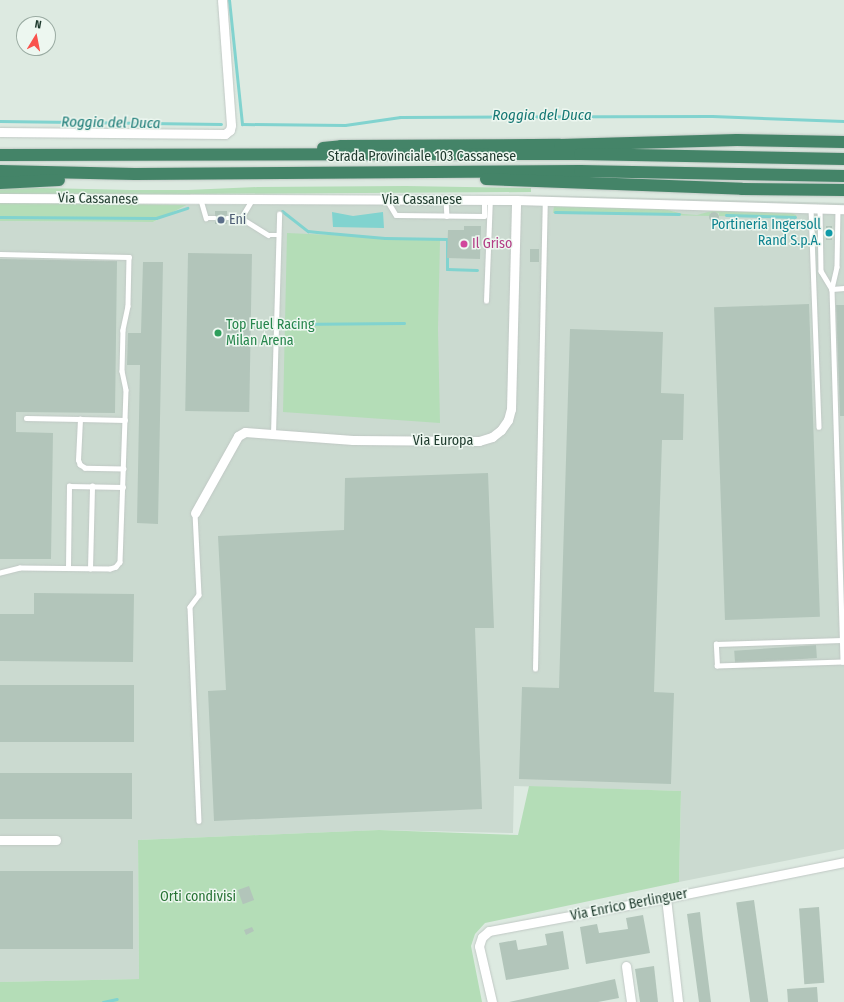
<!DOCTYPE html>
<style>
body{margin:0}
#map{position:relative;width:844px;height:1002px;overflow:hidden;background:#ddeae1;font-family:"Fira Sans Condensed",sans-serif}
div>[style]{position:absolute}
.built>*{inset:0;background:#cbdad0}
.green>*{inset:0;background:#b4ddb7}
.water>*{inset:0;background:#81d3cf}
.stream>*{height:3px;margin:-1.5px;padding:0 1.5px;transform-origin:1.5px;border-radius:1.5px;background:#81d3cf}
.building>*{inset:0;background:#b2c5ba;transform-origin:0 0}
.round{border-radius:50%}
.roads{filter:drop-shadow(0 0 1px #c0c8c4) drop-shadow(0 0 1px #c0c8c4)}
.service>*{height:4.5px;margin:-2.25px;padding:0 2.25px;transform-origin:2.25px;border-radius:2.25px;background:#fff}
.minor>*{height:9px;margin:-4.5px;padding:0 4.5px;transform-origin:4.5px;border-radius:4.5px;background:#fff}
.trunk>*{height:12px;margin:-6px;padding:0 6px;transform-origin:6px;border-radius:6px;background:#448468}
.dots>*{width:11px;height:11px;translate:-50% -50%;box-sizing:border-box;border:2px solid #edf7f0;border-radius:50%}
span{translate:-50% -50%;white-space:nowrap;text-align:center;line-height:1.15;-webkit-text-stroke:3px #edf7f0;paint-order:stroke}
.street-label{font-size:14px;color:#1e3a2d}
.service-label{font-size:14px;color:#4e5e75}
.left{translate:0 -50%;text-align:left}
.culture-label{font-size:14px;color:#0d838f}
.right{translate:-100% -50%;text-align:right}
.hotel-label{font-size:14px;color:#b23c85}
.leisure-label{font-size:14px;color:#27864d}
.park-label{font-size:14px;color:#277234}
.water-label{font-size:15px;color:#167874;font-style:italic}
.north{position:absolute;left:16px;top:16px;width:40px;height:40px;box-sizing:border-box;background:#edf7f0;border:1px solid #9aaba2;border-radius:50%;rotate:10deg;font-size:11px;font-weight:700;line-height:16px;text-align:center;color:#1e3a2d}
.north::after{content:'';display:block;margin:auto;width:14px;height:18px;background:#f9524c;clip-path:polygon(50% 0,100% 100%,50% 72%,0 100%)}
</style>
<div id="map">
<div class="built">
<div style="clip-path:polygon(533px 195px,844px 203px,844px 849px,679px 882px,681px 791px,514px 786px,513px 833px,379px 830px,138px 840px,139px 979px,0 982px,0 221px,153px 222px,187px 205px,384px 205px)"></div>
</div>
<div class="green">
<div style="clip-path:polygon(406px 186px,531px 188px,531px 192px,191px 194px,186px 198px,0 195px,0 187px,130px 190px,188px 190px,258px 187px)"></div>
<div style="clip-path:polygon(0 202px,187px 205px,153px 222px,0 221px)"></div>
<div style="clip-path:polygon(554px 206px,664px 209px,683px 214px,697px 215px,712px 211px,791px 213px,796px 215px,797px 218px,719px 216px,719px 213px,710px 213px,710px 216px,553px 213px)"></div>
<div style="clip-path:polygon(287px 233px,440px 240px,438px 329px,440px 423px,283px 412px)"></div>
<div style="clip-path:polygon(529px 786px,681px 791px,679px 882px,485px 923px,475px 934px,471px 946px,482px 1002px,0 1002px,0 982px,139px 979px,138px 840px,379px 830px,518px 835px)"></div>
</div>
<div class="water">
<div style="clip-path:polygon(332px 212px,353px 216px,383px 212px,384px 228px,333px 227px)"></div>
</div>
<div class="stream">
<div style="left:229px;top:0;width:125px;rotate:84deg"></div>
<div style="left:242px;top:124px;width:103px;rotate:0.6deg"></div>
<div style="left:345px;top:125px;width:56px;rotate:-8.3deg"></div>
<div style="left:400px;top:117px;width:312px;rotate:-0.2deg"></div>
<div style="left:712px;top:116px;width:132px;rotate:2.2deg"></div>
<div style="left:0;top:121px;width:221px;rotate:0.8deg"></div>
<div style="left:282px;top:211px;width:33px;rotate:38deg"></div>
<div style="left:308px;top:231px;width:9px;rotate:6deg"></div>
<div style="left:317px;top:232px;width:68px;rotate:5deg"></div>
<div style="left:385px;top:238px;width:62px;rotate:0.9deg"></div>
<div style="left:447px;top:239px;width:30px;rotate:90deg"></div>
<div style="left:447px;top:269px;width:30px;rotate:2deg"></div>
<div style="left:555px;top:212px;width:124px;rotate:0.9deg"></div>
<div style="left:726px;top:215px;width:69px;rotate:1.7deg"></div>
<div style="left:0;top:217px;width:156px;rotate:0.4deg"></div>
<div style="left:156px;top:218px;width:33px;rotate:-18deg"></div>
<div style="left:290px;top:324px;width:114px;rotate:-0.5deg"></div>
<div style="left:103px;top:1002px;width:14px;rotate:-12deg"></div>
</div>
<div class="building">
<div style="left:215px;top:211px;width:12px;height:13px"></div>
<div class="round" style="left:709px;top:212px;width:10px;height:10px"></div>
<div style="clip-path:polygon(464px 226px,481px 226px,480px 259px,447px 258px,448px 230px,464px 230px)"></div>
<div style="left:826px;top:226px;width:6px;height:14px"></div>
<div style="left:530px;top:249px;width:9px;height:13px"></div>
<div style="left:188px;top:253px;width:64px;height:158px;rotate:1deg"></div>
<div style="clip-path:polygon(0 259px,117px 261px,115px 413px,16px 412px,16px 432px,53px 433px,51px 559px,0 559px)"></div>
<div style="clip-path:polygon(143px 262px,163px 262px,158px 524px,137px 523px,140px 365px,127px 365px,128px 333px,141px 333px)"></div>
<div style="left:809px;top:304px;width:313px;height:95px;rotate:88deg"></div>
<div style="clip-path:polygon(836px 305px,844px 305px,844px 416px,840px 416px)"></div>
<div style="clip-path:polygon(570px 329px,663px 332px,661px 393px,684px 394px,683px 440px,662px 440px,654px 692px,674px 693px,671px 784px,519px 779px,522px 687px,559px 688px)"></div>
<div style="clip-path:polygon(488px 473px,494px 628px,475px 628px,482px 809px,214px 821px,208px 691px,226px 690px,218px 536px,344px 530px,345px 478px)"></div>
<div style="clip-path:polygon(34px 593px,134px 594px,133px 662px,0 661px,0 614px,34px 614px)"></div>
<div style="left:816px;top:645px;width:13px;height:82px;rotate:86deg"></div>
<div style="left:0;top:685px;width:134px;height:57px"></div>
<div style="left:0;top:773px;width:132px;height:46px"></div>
<div style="left:0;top:871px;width:133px;height:78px"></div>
<div style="left:249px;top:886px;width:15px;height:12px;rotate:70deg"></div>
<div style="left:754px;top:900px;width:103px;height:18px;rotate:82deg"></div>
<div style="left:819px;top:907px;width:76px;height:20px;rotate:86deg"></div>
<div style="clip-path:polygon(700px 912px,703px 939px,711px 1002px,699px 1002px,687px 914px)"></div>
<div style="clip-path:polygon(643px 915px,650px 953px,586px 964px,580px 927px,597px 924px,599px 933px,628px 929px,626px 918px)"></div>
<div style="clip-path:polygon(252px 927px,254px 931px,246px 935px,244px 930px)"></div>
<div style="clip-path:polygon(563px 931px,569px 969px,506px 980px,499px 943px,516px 940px,518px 950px,547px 945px,545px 934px)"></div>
<div style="clip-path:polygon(654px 966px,658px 1002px,640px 1002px,635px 969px)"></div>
<div style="clip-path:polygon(615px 979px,619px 998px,598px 1002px,509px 1002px)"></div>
<div style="left:817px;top:987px;width:15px;height:30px;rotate:86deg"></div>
</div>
<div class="roads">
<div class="service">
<div style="left:446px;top:199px;width:17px;rotate:87deg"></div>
<div style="left:201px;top:200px;width:19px;rotate:74deg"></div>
<div style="left:206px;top:218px;width:9px"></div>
<div style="left:387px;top:200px;width:17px;rotate:59deg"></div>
<div style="left:396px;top:215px;width:88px;rotate:0.7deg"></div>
<div style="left:484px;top:216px;width:17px;rotate:-90deg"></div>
<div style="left:811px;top:208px;width:219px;rotate:87.9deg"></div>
<div style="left:820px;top:208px;width:63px;rotate:89.1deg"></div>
<div style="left:821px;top:271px;width:21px;rotate:59deg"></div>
<div style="left:838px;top:209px;width:58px;rotate:91deg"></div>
<div style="left:837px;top:267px;width:23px;rotate:103deg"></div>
<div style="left:832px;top:289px;width:373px;rotate:88.3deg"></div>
<div style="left:843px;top:662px;width:126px;rotate:178.2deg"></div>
<div style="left:717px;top:666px;width:22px;rotate:-93deg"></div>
<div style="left:716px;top:644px;width:126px;rotate:-1.8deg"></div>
<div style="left:227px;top:218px;width:14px"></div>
<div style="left:241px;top:218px;width:21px;rotate:-59deg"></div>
<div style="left:241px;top:218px;width:32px;rotate:32deg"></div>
<div style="left:268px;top:235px;width:11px"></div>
<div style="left:0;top:254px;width:129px;rotate:1.3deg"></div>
<div style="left:129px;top:257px;width:49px;rotate:91.2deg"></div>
<div style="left:128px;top:306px;width:25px;rotate:102deg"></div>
<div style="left:123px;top:330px;width:41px;rotate:91.4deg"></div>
<div style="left:122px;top:371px;width:19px;rotate:78deg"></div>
<div style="left:126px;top:390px;width:172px;rotate:92deg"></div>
<div style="left:120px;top:562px;width:6px;rotate:129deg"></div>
<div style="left:116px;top:567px;width:6px;rotate:162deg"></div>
<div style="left:110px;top:569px;width:90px;rotate:-179.4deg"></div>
<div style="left:20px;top:568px;width:21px;rotate:166deg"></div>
<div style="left:832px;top:289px;width:12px;rotate:-5deg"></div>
<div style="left:486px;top:301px;width:102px;rotate:-87.8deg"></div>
<div style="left:26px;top:418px;width:54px;rotate:1.1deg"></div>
<div style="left:273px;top:434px;width:220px;rotate:-88.4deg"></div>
<div style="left:124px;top:469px;width:39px;rotate:-179deg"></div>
<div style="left:85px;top:468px;width:6px;rotate:-149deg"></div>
<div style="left:80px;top:465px;width:5px;rotate:-112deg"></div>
<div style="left:78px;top:460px;width:41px;rotate:-87.2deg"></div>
<div style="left:80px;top:419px;width:45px;rotate:1.3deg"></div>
<div style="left:195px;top:513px;width:82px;rotate:87.2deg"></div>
<div style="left:199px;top:595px;width:15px;rotate:127deg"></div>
<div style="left:190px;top:607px;width:214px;rotate:87.6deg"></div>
<div style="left:68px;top:568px;width:82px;rotate:-89.3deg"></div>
<div style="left:69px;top:486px;width:54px;rotate:1.1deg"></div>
<div style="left:90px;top:569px;width:83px;rotate:-88.6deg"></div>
<div style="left:535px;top:669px;width:469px;rotate:-88.8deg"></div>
</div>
<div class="minor">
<div style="left:0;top:132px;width:225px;rotate:0.5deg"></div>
<div style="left:225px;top:134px;width:6px;rotate:-39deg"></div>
<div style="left:230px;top:130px;width:5px;rotate:-79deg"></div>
<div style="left:231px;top:125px;width:125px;rotate:-94.1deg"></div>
<div style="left:0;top:198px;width:516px;rotate:0.22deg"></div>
<div style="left:516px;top:200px;width:328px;rotate:1.6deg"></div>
<div style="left:195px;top:513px;width:88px;rotate:-60.8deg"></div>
<div style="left:238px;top:436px;width:8px;rotate:-30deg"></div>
<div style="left:245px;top:432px;width:108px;rotate:4.2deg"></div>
<div style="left:353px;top:440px;width:126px;rotate:0.5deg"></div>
<div style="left:479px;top:441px;width:14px;rotate:-17deg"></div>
<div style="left:492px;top:437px;width:11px;rotate:-38deg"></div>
<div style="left:501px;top:430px;width:12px;rotate:-55deg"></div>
<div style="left:508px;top:420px;width:11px;rotate:-75deg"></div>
<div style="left:511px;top:409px;width:209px;rotate:-88.6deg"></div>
<div style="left:0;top:840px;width:56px"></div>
<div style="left:666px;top:898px;width:105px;rotate:83.4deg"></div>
<div style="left:626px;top:966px;width:36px;rotate:82deg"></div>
<div style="left:492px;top:1002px;width:57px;rotate:-103.1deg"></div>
<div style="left:479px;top:946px;width:9px;rotate:-72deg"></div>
<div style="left:482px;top:937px;width:9px;rotate:-41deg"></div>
<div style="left:489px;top:931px;width:180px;rotate:-10.6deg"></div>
<div style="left:666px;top:898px;width:182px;rotate:-11.4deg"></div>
</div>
<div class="trunk">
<div style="left:323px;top:148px;width:18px;rotate:-6deg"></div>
<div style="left:341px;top:146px;width:219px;rotate:-0.3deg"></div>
<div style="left:560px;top:145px;width:177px;rotate:-1.6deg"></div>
<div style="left:737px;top:140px;width:107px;rotate:1.1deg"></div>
<div style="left:0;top:155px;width:580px;rotate:-0.1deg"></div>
<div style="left:580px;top:154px;width:264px;rotate:1.1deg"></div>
<div style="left:0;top:171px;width:135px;rotate:1.3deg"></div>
<div style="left:135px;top:174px;width:445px;rotate:-0.4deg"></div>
<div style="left:580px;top:171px;width:264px;rotate:1.1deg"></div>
<div style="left:486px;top:179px;width:256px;rotate:2.2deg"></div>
<div style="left:742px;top:189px;width:102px;rotate:0.6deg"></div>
<div style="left:0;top:183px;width:59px;rotate:-2.9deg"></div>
</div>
</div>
<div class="dots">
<div style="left:221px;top:220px;background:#5c6f8a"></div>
<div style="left:829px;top:233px;background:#0f9aa8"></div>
<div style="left:464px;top:244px;background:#d1479c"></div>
<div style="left:218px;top:333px;background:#2e9e5b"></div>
</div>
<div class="street-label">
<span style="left:422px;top:157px">Strada Provinciale 103 Cassanese</span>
<span style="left:98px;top:199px;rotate:1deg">Via Cassanese</span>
<span style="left:422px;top:200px">Via Cassanese</span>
<span style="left:443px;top:441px">Via Europa</span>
<span style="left:629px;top:905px;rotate:-11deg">Via Enrico Berlinguer</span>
</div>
<div class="service-label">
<span class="left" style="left:229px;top:220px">Eni</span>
</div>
<div class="culture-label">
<span class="right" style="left:821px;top:233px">Portineria Ingersoll<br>Rand S.p.A.</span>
</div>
<div class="hotel-label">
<span class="left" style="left:472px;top:244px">Il Griso</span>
</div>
<div class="leisure-label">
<span class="left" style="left:226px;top:333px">Top Fuel Racing<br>Milan Arena</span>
</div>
<div class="park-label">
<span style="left:198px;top:897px">Orti condivisi</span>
</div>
<div class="water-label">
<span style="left:542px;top:116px">Roggia del Duca</span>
<span style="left:111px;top:123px;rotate:1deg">Roggia del Duca</span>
</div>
<div class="north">N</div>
</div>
